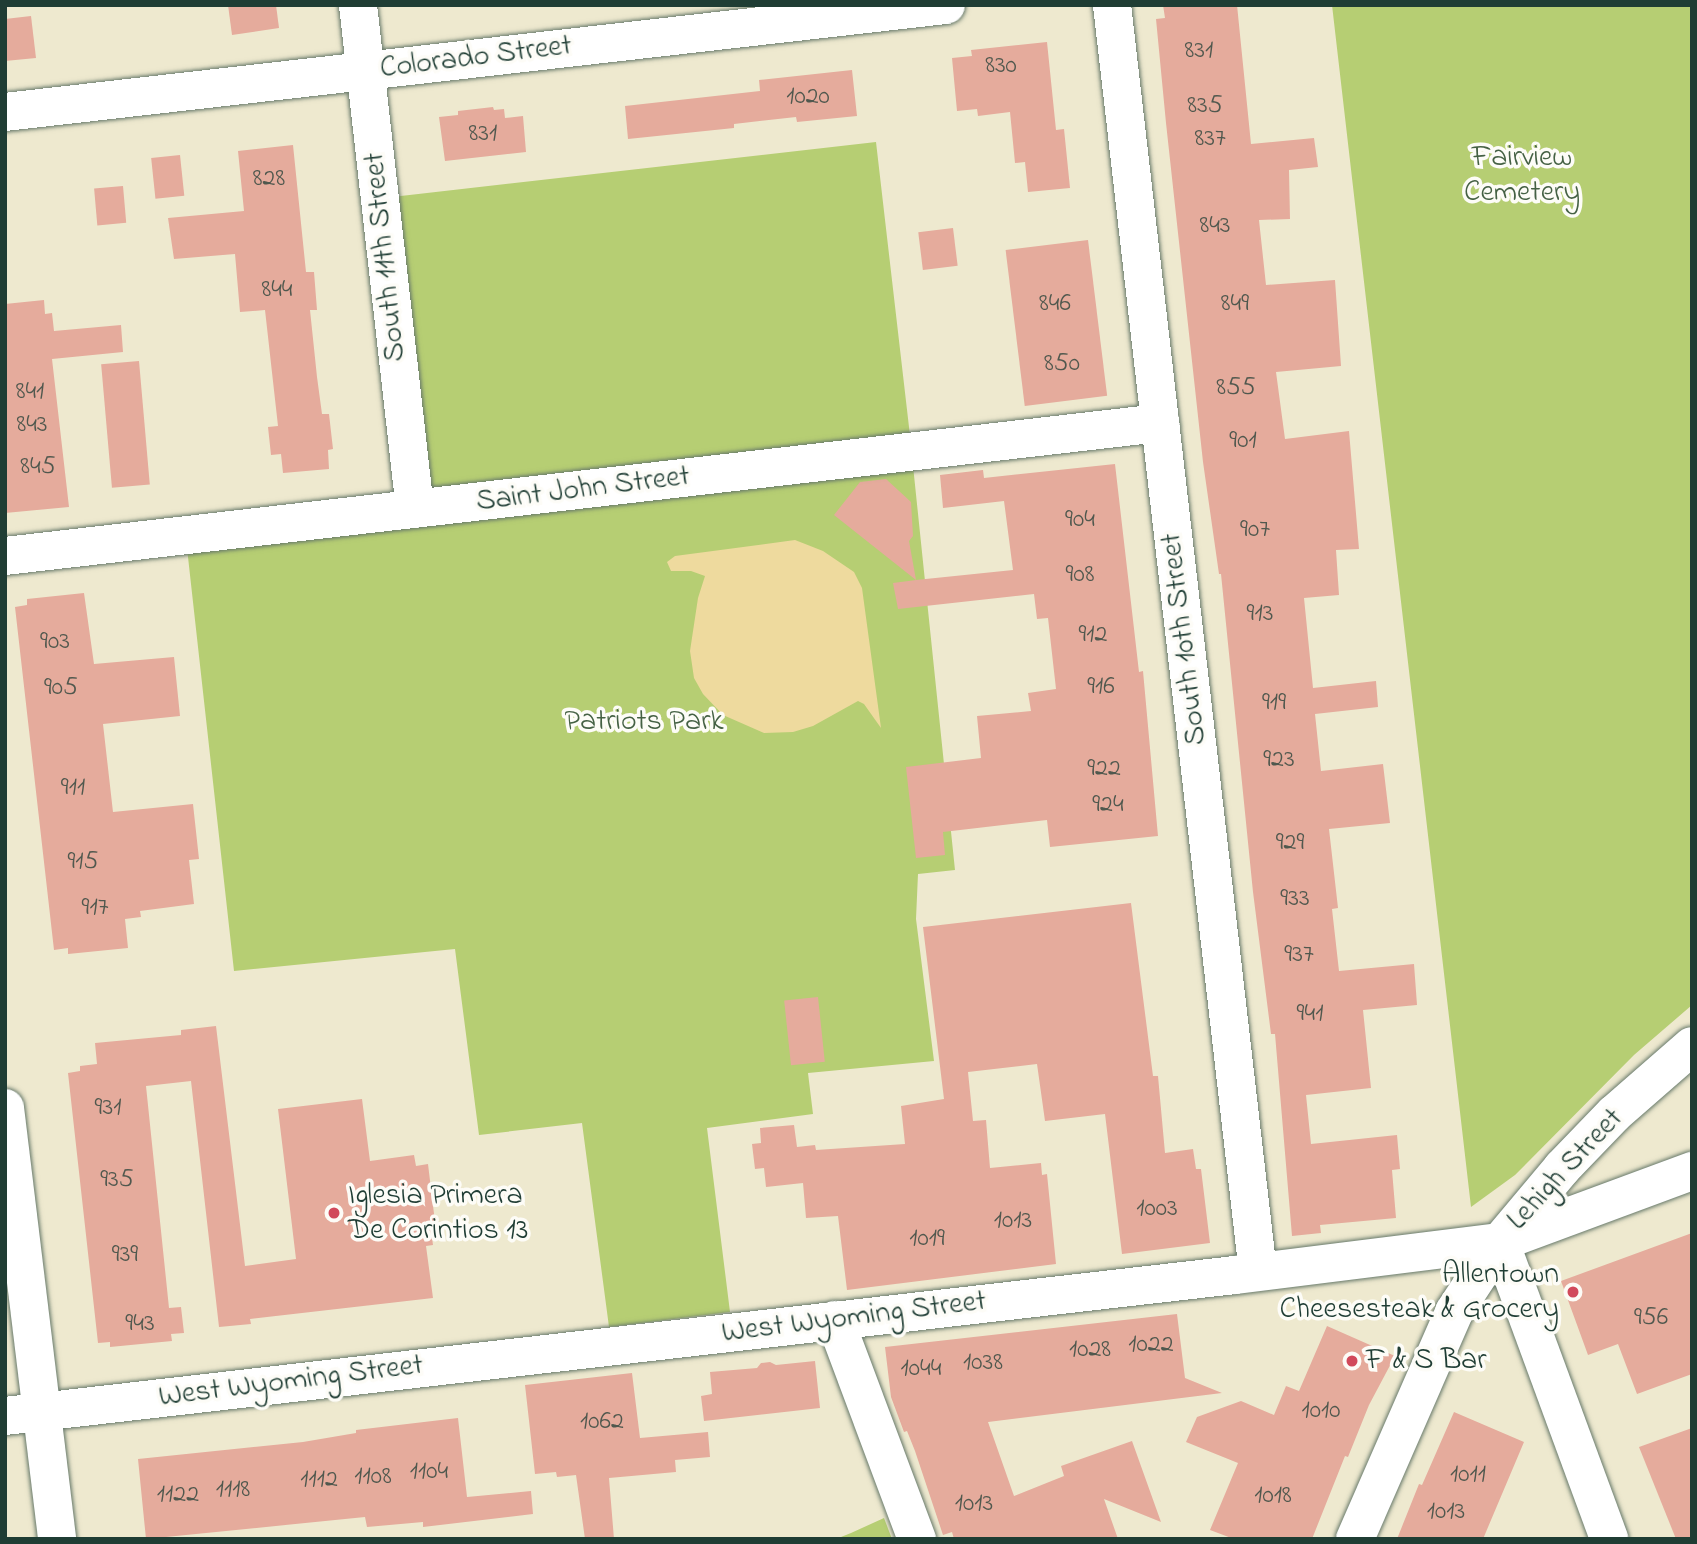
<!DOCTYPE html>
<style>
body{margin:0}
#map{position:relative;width:1697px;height:1544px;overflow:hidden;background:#eee9cf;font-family:"Indie Flower",sans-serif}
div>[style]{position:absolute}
.green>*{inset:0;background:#b6ce73}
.sand>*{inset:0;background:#eeda9e}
.building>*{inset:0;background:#e5ab9c;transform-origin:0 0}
.roads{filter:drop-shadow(0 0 2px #67796a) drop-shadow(0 0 2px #67796a)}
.minor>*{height:38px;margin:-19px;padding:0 19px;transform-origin:19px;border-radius:19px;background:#fff}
.major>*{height:38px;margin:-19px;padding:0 19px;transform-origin:19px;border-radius:19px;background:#fff}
.dots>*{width:19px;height:19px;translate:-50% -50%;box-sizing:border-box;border:4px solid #fdfcf7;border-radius:50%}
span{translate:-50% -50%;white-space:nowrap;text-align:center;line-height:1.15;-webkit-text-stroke:7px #fdfcf7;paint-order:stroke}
.number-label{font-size:26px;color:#50584e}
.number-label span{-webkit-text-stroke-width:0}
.street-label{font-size:30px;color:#1f3d34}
.park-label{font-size:30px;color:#456144}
.poi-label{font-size:30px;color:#1f3d34}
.left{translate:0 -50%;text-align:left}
.right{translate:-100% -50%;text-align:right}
.frame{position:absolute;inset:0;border:7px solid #1f3d34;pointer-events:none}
</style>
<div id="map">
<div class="green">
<div style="clip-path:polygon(1332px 5px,1692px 5px,1692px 1005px,1634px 1055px,1515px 1175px,1471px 1207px)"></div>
<div style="clip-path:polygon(876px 142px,909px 427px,955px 870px,918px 874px,916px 919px,934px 1061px,808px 1073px,813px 1114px,707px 1128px,730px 1312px,609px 1327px,582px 1123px,479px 1135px,455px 949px,234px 971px,187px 548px,426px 523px,392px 197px)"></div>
<div style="clip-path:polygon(884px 1518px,892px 1539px,836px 1539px,851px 1533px)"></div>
</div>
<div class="sand">
<div style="clip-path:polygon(795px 540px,823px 551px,854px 572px,862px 588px,881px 728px,864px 704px,858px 701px,813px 726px,793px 732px,764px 733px,723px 715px,703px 694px,694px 678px,690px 651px,698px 598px,705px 576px,691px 571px,671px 571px,667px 562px,675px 556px)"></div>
</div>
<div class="building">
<div style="clip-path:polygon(228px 5px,276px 5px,279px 28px,232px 35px)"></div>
<div style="clip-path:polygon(1163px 5px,1237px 5px,1251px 144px,1314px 138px,1318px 167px,1289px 170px,1290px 219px,1259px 220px,1266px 285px,1335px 280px,1341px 366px,1276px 372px,1285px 439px,1349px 431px,1359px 549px,1336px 550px,1339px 595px,1304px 598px,1313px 688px,1376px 681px,1378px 707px,1315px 714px,1321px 771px,1383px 764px,1390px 823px,1329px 829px,1338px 908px,1332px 909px,1339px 971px,1414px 964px,1417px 1005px,1363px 1010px,1371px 1088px,1306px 1095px,1311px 1144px,1397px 1135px,1400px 1169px,1392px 1170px,1396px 1218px,1320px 1225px,1321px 1233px,1292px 1236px,1275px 1034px,1271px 1034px,1253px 892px,1221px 574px,1219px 574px,1203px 462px,1166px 123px,1156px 19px,1165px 18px)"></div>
<div style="clip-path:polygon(31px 16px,36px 58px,5px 61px,5px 19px)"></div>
<div style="clip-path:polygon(1047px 42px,1056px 130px,1064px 129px,1070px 188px,1028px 192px,1025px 162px,1015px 163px,1010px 112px,978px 116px,977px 109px,957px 111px,952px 58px,972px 56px,971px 50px)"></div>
<div style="clip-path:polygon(852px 70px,857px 116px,797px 122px,796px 117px,734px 124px,734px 128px,628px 139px,625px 106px,760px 91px,759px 80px)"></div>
<div style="clip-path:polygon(493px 107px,494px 110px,504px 109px,505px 118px,523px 116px,526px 152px,445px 161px,439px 117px,458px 115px,458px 111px)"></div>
<div style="clip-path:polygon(293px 145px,306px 272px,314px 272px,317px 310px,310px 310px,317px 377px,322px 414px,329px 414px,333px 449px,328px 450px,329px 469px,283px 473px,281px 454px,271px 455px,268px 427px,278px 426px,265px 310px,240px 312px,235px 254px,174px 259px,168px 218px,244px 211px,238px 151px)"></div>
<div style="left:180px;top:155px;width:41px;height:29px;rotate:84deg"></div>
<div style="left:123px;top:186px;width:37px;height:29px;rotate:85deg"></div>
<div style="left:953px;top:228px;width:38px;height:35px;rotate:83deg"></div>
<div style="left:1088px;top:240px;width:157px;height:83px;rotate:83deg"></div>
<div style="clip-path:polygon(44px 300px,45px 314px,52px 313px,54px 331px,121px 325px,123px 352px,52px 359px,69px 507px,5px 513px,5px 304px)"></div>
<div style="left:139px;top:361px;width:124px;height:38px;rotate:85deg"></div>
<div style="clip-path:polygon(1115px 464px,1139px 672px,1143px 671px,1158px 836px,1050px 847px,1047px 820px,943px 832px,945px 855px,916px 858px,906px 767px,981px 758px,977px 716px,1031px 711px,1028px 693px,1056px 689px,1048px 618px,1037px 619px,1034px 594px,898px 609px,893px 583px,916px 580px,834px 515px,860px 482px,886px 479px,911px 502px,913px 536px,909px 541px,916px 580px,1013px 570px,1004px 501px,943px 508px,940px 475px,983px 470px,984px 478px)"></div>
<div style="clip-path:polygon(84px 593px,94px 664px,174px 657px,180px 716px,103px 724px,113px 812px,193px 804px,199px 859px,189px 860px,194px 904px,140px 911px,141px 917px,125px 919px,128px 948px,68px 954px,68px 948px,54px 950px,15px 607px,27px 605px,27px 599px)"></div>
<div style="clip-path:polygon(1131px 903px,1153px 1076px,1158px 1076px,1165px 1153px,1193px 1149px,1196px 1169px,1201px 1169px,1210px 1243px,1122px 1254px,1105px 1114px,1045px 1121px,1037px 1064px,968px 1072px,973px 1121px,986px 1120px,990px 1168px,1041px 1163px,1042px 1175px,1047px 1174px,1056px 1264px,847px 1290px,838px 1216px,806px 1218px,803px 1183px,766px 1187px,764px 1168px,755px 1169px,752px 1144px,761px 1143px,760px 1128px,794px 1125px,797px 1147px,815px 1145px,816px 1150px,905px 1144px,901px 1106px,944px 1099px,923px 927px)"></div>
<div style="left:818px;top:997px;width:65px;height:34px;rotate:84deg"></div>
<div style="clip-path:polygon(216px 1026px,245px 1266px,296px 1259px,278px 1109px,362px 1099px,370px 1161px,414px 1155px,416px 1166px,428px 1164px,435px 1222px,430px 1223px,433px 1245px,426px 1246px,433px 1298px,250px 1319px,251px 1324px,219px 1327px,191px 1081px,146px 1086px,169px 1308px,181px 1307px,184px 1333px,171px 1334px,172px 1341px,110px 1347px,110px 1342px,98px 1343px,68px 1073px,80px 1071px,80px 1066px,97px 1064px,95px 1043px,181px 1035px,181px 1030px)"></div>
<div style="clip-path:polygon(1692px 1233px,1692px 1374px,1637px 1394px,1618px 1344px,1588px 1355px,1561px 1281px)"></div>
<div style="clip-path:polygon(1177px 1314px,1185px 1378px,1222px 1393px,988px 1422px,1014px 1496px,1064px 1476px,1061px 1466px,1132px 1441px,1161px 1522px,1104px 1499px,1118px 1539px,954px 1539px,952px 1532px,943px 1535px,915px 1451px,907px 1431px,904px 1432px,891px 1397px,885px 1347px)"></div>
<div style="clip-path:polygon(1327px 1326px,1395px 1356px,1369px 1405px,1348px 1457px,1345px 1456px,1312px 1539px,1234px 1539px,1210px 1530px,1238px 1463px,1186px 1442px,1197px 1417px,1241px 1401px,1274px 1415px,1286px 1386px,1299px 1391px)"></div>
<div style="clip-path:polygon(815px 1361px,820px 1408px,704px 1421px,701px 1396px,712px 1394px,710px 1372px,757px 1368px,761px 1363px,770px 1362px,776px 1365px)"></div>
<div style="clip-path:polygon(632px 1373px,640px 1438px,708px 1432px,710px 1457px,675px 1460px,676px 1472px,609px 1478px,614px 1539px,585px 1539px,576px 1475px,557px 1477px,556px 1472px,535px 1474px,525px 1385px)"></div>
<div style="clip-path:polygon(1454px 1412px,1524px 1442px,1483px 1539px,1397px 1539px,1419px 1484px,1422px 1485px)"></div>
<div style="clip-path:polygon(458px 1418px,467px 1497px,531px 1491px,533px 1514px,423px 1527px,423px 1522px,367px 1527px,365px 1517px,146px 1539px,138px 1459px,303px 1442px,356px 1433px,356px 1430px)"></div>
<div style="clip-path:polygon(1692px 1428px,1692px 1539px,1676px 1539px,1639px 1447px)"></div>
</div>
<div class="roads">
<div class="minor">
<div style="left:358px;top:5px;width:507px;rotate:83.55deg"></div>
<div style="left:1112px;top:5px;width:1275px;rotate:83.43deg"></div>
<div style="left:5px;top:112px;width:947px;rotate:-6.49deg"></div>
<div style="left:5px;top:556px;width:1163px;rotate:-6.57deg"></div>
<div style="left:5px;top:1108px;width:434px;rotate:83.1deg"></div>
<div style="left:1500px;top:1242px;width:316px;rotate:69.8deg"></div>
<div style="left:835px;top:1320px;width:234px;rotate:69.5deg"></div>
<div style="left:5px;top:1416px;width:1238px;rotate:-6.54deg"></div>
<div style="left:1235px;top:1275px;width:267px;rotate:-7.1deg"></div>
<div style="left:1500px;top:1242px;width:205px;rotate:-20.3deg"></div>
</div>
<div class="major">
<div style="left:1355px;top:1539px;width:248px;rotate:-66.4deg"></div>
<div style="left:1454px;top:1312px;width:84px;rotate:-56.7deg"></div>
<div style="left:1500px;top:1242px;width:97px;rotate:-50deg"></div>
<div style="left:1562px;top:1168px;width:75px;rotate:-46.1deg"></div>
<div style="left:1614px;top:1114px;width:103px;rotate:-41.1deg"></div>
</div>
</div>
<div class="dots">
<div style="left:334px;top:1213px;background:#d1495b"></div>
<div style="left:1573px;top:1292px;background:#d1495b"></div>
<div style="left:1352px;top:1361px;background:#d1495b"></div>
</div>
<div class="number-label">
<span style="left:1199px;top:52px">831</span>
<span style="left:1001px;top:67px">830</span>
<span style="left:808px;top:98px">1020</span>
<span style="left:1205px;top:107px">835</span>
<span style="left:483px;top:135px">831</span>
<span style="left:1210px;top:140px">837</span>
<span style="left:269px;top:180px">828</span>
<span style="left:1215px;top:227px">843</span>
<span style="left:277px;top:291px">844</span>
<span style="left:1055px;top:305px">846</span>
<span style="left:1235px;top:305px">849</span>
<span style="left:1062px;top:365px">850</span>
<span style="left:1236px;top:389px">855</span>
<span style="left:30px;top:393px">841</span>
<span style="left:32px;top:426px">843</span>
<span style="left:1243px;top:442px">901</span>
<span style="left:38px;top:468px">845</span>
<span style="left:1080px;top:521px">904</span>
<span style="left:1255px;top:531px">907</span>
<span style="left:1080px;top:576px">908</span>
<span style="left:1260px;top:615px">913</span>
<span style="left:1093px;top:636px">912</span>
<span style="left:55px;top:643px">903</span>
<span style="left:1101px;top:688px">916</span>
<span style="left:61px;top:689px">905</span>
<span style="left:1274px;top:704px">919</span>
<span style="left:1279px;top:761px">923</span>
<span style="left:1104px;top:770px">922</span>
<span style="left:73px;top:789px">911</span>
<span style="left:1108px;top:806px">924</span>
<span style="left:1290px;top:844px">929</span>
<span style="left:83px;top:863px">915</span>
<span style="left:1295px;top:900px">933</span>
<span style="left:95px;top:909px">917</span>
<span style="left:1299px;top:956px">937</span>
<span style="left:1310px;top:1015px">941</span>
<span style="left:108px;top:1109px">931</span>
<span style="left:117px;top:1181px">935</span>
<span style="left:1157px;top:1210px">1003</span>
<span style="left:1013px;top:1222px">1013</span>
<span style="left:927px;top:1240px">1019</span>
<span style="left:125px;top:1256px">939</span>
<span style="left:1651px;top:1319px">956</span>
<span style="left:140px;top:1325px">943</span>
<span style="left:1151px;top:1346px">1022</span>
<span style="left:1090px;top:1351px">1028</span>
<span style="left:983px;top:1364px">1038</span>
<span style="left:921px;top:1370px">1044</span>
<span style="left:1321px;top:1412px">1010</span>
<span style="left:602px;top:1423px">1062</span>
<span style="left:429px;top:1473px">1104</span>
<span style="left:1468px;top:1476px">1011</span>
<span style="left:373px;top:1478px">1108</span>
<span style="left:319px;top:1481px">1112</span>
<span style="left:233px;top:1491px">1118</span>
<span style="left:178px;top:1496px">1122</span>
<span style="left:1273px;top:1497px">1018</span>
<span style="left:974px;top:1505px">1013</span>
<span style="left:1446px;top:1513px">1013</span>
</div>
<div class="street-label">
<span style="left:476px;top:58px;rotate:-7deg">Colorado Street</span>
<span style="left:386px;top:257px;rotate:-96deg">South 11th Street</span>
<span style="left:583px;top:490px;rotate:-7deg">Saint John Street</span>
<span style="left:1185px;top:639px;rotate:-97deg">South 10th Street</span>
<span style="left:1566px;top:1170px;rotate:-47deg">Lehigh Street</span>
<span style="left:854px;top:1318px;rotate:-7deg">West Wyoming Street</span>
<span style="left:291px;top:1382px;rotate:-7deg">West Wyoming Street</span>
</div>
<div class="park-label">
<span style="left:1522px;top:175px">Fairview<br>Cemetery</span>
<span style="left:644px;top:722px">Patriots Park</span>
</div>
<div class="poi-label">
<span class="left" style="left:348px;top:1213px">Iglesia Primera<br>De Corintios 13</span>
<span class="right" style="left:1559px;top:1292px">Allentown<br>Cheesesteak &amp; Grocery</span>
<span class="left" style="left:1366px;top:1361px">F &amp; S Bar</span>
</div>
<div class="frame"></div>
</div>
